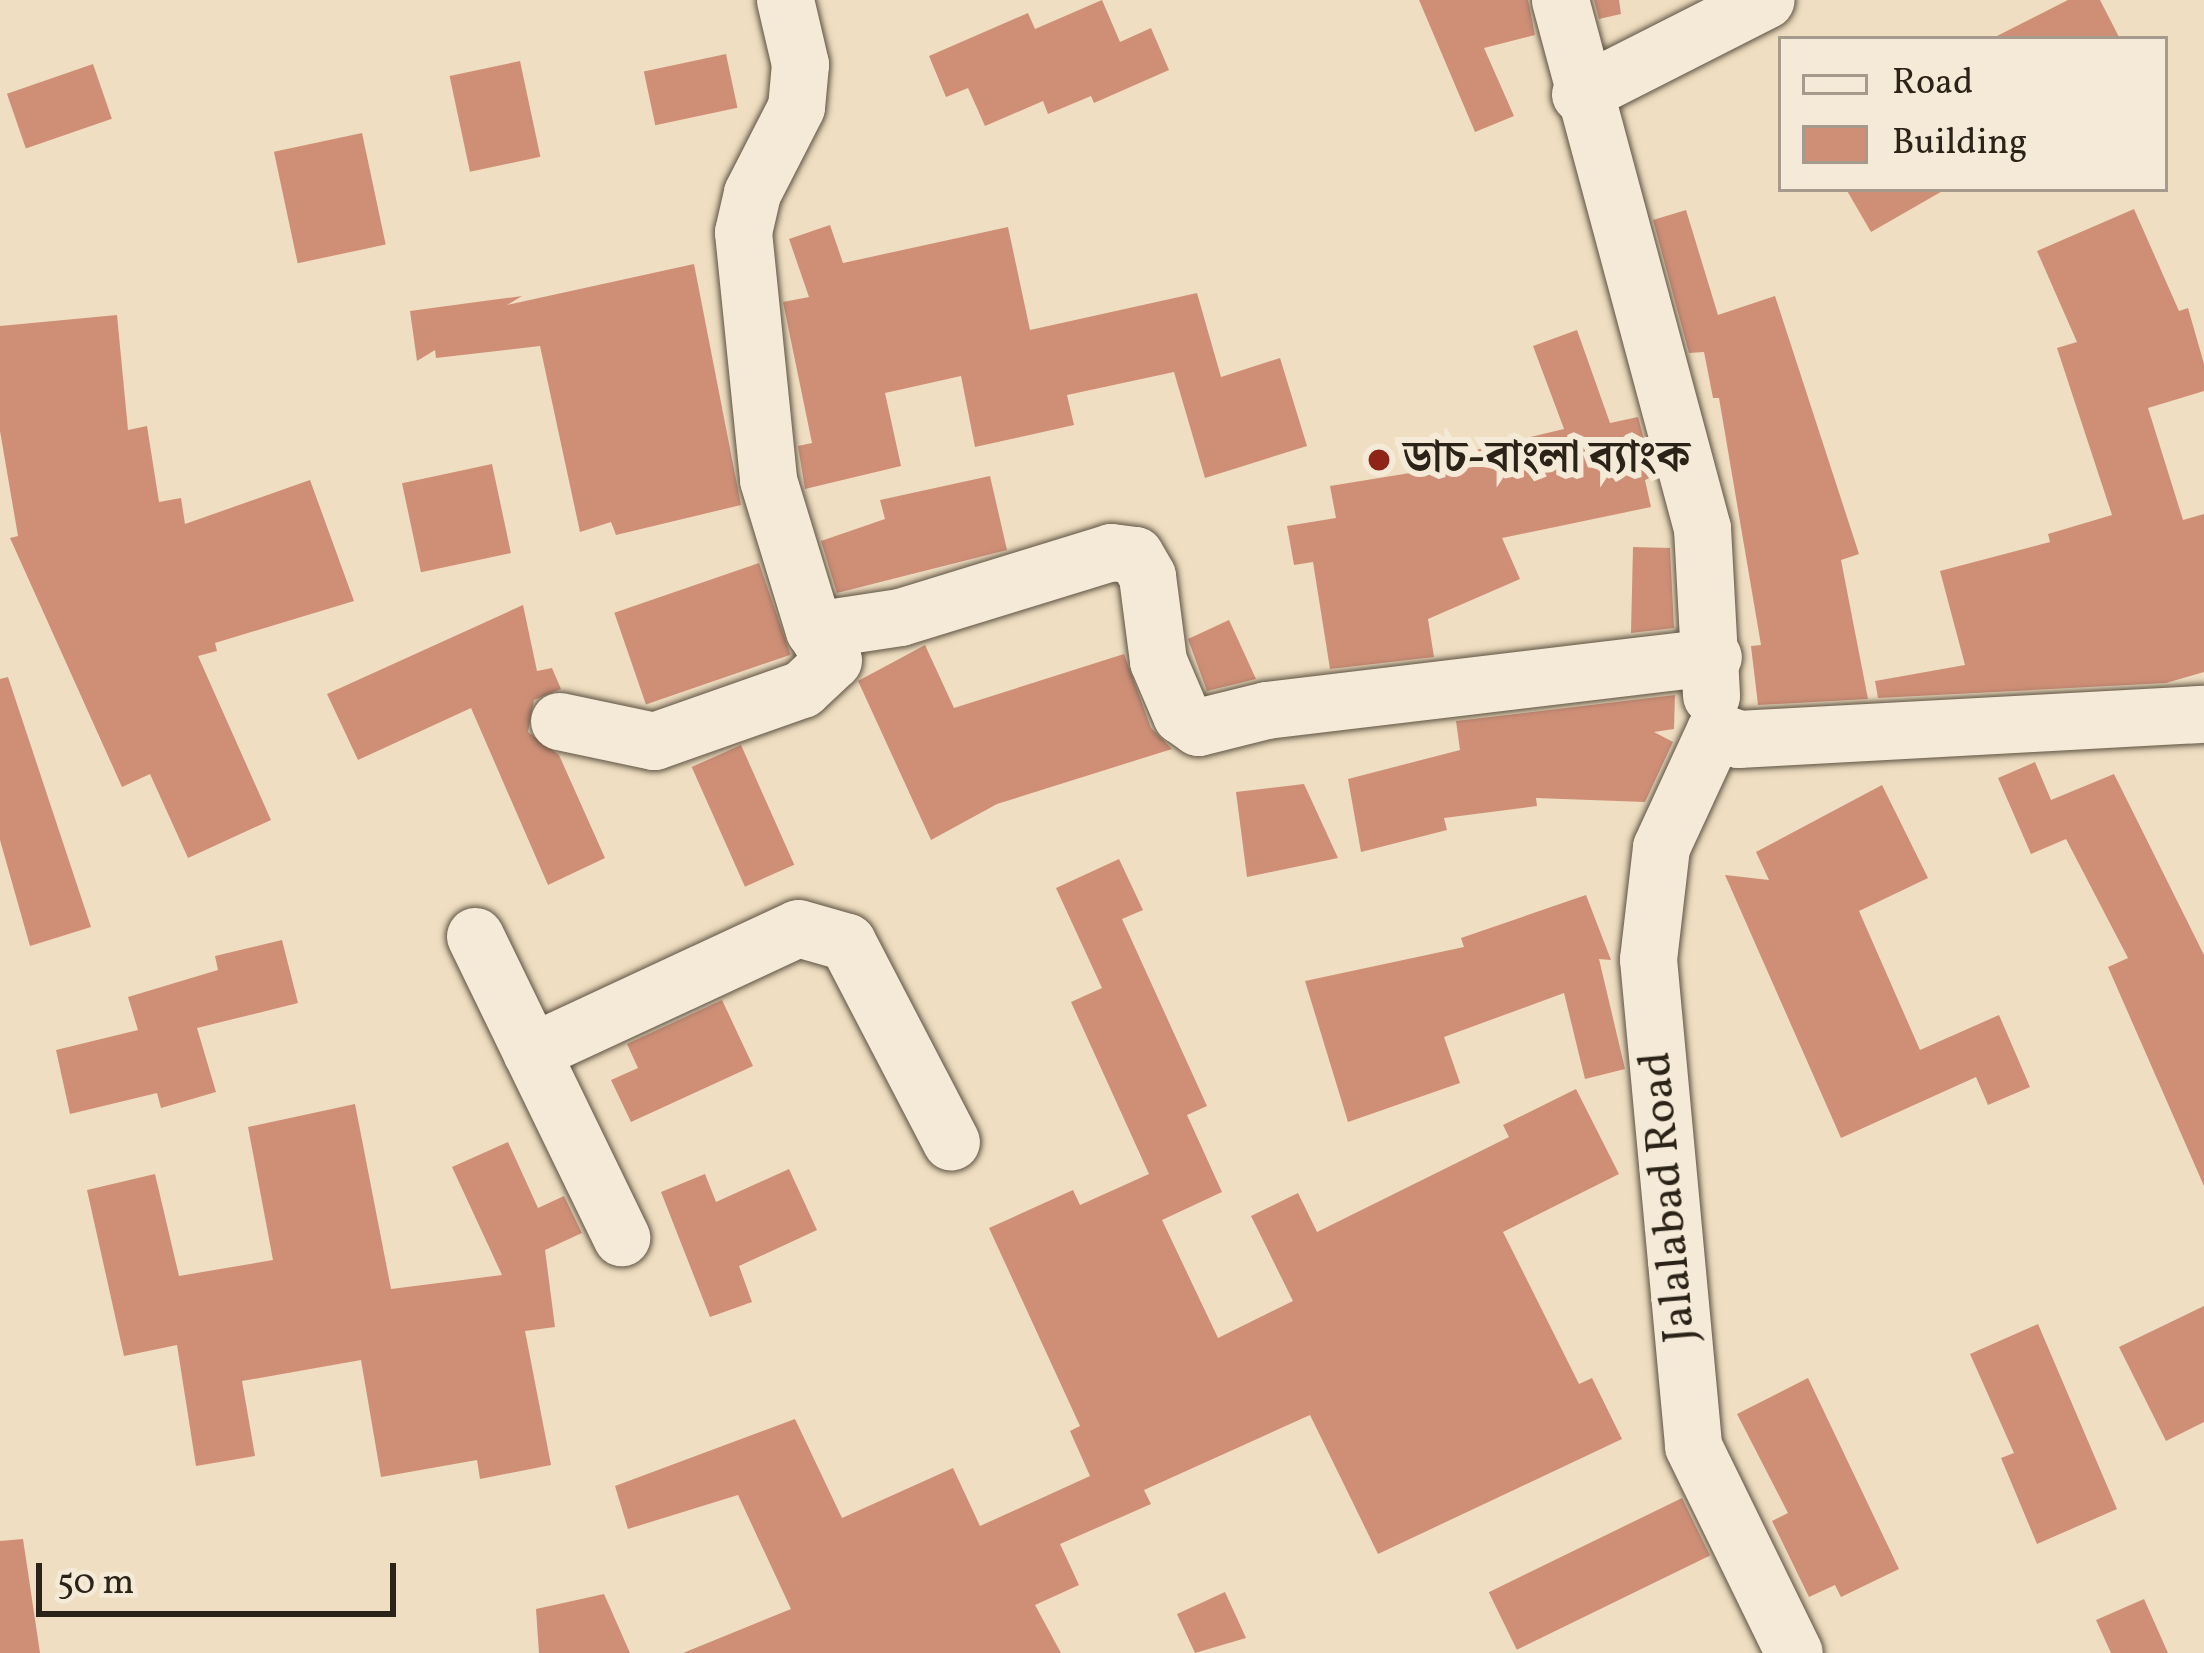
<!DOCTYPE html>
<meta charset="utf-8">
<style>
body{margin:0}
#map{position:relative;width:2204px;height:1653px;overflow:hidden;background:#efdec1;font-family:Vollkorn,"Noto Serif Bengali",serif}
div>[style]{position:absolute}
.building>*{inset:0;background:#cf8f77;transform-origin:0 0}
.roads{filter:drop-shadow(0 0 3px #5d5242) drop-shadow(0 0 3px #5d5242)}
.minor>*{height:57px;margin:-28.5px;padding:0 28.5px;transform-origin:28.5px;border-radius:28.5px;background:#f5ead7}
.dots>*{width:33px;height:33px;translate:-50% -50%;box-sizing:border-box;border:6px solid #f5ead7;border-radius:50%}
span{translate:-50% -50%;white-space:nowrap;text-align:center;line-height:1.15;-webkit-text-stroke:12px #f5ead7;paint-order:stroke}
.poi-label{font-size:45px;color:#2c2318;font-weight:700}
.left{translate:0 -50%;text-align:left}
.street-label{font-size:45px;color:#2c2318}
.legend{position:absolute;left:1778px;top:36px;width:390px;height:156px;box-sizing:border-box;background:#f5ead7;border:3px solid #a59a8b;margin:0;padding:15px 21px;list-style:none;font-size:36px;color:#2c2318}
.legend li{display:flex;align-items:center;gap:24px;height:60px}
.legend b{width:60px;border:3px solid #a59a8b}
.scale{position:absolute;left:36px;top:1563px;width:360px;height:54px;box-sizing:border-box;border:6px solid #2c2318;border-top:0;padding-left:15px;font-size:36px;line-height:42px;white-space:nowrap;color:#2c2318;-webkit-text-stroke:9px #f5ead7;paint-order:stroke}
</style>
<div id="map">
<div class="building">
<div style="clip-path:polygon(1102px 0,1120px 42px,1151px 28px,1169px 70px,1094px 103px,1091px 96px,1048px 114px,1043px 101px,985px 126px,968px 88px,946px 97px,929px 56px,1028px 13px,1035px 29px)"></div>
<div style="clip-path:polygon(1419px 0,1528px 0,1535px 35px,1484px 48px,1514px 116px,1475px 132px)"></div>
<div style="clip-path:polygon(1594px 0,1619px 0,1621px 14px,1599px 19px)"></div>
<div style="clip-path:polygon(2068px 0,2100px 0,2120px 39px,1991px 39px)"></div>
<div style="left:726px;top:54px;width:55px;height:84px;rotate:78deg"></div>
<div style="left:520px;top:61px;width:98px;height:72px;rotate:78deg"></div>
<div style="left:93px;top:64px;width:58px;height:91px;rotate:71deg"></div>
<div style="left:362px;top:133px;width:114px;height:90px;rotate:78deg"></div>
<div style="clip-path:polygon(1846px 189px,1946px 189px,1871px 232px)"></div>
<div style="clip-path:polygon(2134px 209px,2179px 311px,2188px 308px,2204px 364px,2204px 391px,2148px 408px,2183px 520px,2204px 514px,2204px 672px,2166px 683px,1878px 698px,1875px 681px,1965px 665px,1940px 571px,2050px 542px,2048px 534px,2112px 515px,2057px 348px,2077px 342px,2037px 251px)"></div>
<div style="clip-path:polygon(1686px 210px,1718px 315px,1775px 296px,1859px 554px,1841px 560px,1868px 699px,1758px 705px,1751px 646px,1761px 645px,1719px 398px,1713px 398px,1704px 352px,1689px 353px,1653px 220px)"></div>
<div style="clip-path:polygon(830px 225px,843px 263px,1008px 227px,1030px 330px,1197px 293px,1221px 377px,1280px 358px,1307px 446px,1205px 478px,1174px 372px,1067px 395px,1074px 425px,975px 447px,961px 376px,885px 393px,901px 466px,805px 489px,798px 446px,812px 443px,783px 302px,809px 297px,789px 239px)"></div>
<div style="clip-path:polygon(694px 264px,741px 505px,616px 535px,611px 522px,580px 532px,540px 346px,436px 358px,435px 350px,417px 361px,410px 311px,522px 296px,507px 305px)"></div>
<div style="clip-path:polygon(117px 315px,128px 430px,147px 426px,159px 502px,181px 498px,185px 524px,310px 480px,354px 601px,215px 643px,217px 651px,198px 656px,271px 820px,188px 858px,150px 774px,122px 787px,10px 538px,18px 536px,0 431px,0 326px)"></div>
<div style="clip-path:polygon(1577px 330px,1610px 423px,1638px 417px,1654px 476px,1645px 480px,1651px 507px,1502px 538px,1520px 579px,1428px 619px,1434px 657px,1330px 669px,1313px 562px,1294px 565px,1287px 526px,1336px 518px,1330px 486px,1410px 473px,1408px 466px,1564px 429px,1533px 346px)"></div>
<div style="left:492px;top:464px;width:91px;height:92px;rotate:78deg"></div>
<div style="clip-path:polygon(990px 476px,1007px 550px,837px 593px,821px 541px,885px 519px,880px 500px)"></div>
<div style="clip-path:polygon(1633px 547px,1670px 548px,1674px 628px,1631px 633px)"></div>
<div style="left:759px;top:563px;width:97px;height:153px;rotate:71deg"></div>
<div style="clip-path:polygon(523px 605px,537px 671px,552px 668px,561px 689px,534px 700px,528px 732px,559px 755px,605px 858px,548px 885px,471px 708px,358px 760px,327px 694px)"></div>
<div style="clip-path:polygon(1229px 620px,1256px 679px,1207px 691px,1188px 639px)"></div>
<div style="clip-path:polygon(925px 645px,954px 708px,1124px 654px,1151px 728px,1172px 749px,997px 804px,931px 840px,858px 681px)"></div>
<div style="clip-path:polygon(8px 677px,91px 927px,30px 946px,0 840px,0 679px)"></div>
<div style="clip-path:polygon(1675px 695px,1674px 729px,1654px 732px,1673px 742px,1645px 802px,1536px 798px,1537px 806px,1444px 818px,1447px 830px,1361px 852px,1348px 779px,1460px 750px,1456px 721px)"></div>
<div style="left:741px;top:745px;width:131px;height:54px;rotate:66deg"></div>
<div style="clip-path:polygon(2035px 762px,2051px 800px,2114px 774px,2204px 955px,2204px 1186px,2108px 967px,2128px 958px,2066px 839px,2031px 854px,1998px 778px)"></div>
<div style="clip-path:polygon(1304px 784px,1338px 858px,1247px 877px,1236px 792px)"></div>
<div style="clip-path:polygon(1882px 785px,1928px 878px,1859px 911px,1920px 1050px,1999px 1015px,2030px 1087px,1988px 1105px,1976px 1077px,1841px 1138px,1725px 875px,1769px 880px,1756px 852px)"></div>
<div style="clip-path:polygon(1119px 859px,1143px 910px,1122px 919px,1207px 1106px,1187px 1115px,1222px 1192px,1162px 1220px,1218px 1338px,1293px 1301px,1251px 1216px,1298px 1193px,1317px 1232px,1509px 1137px,1503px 1125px,1576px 1089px,1619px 1174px,1503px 1232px,1579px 1384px,1592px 1378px,1622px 1439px,1378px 1554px,1310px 1415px,1144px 1490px,1151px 1504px,1060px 1544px,1079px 1585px,1035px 1605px,1061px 1653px,683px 1653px,791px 1609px,738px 1495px,628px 1529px,615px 1486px,795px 1419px,842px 1518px,953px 1468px,980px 1526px,1090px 1476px,1070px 1431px,1080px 1426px,989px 1228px,1073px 1190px,1080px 1205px,1149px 1174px,1071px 1002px,1102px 988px,1056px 888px)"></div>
<div style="clip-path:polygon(1586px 895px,1611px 960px,1599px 959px,1625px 1069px,1585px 1079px,1564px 993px,1444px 1037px,1460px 1083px,1348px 1122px,1305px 981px,1464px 947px,1461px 938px)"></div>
<div style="clip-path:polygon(282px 940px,298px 1003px,197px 1028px,216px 1092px,161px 1108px,157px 1093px,70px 1114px,56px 1050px,138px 1030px,128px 997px,218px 970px,215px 956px)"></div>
<div style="clip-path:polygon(722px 1000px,753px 1066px,631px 1122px,611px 1080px,638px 1068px,627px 1044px)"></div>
<div style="clip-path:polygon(355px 1104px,391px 1289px,502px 1275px,452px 1167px,508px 1142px,538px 1208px,564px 1196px,582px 1233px,545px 1250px,555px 1327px,525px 1331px,551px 1465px,480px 1479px,477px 1460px,381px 1477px,361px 1360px,242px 1381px,255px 1456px,196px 1466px,177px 1345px,124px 1356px,87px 1190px,155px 1174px,179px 1276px,273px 1260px,248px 1127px)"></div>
<div style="clip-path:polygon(789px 1169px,817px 1230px,739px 1266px,752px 1302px,710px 1317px,661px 1192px,705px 1174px,716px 1202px)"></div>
<div style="clip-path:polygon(2204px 1306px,2204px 1422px,2166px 1441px,2119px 1347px)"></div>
<div style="clip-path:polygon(2038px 1324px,2117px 1509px,2037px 1544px,2001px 1458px,2014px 1453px,1970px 1354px)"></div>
<div style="clip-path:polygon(1808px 1378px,1899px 1569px,1841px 1597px,1835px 1585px,1809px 1597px,1772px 1521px,1788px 1513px,1737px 1414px)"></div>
<div style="left:1682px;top:1498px;width:64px;height:215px;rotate:64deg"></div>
<div style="clip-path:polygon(23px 1539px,40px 1653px,0 1653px,0 1541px)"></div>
<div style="clip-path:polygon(1225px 1592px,1246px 1638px,1195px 1653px,1177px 1614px)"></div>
<div style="clip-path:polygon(604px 1594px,630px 1653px,539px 1653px,536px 1609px)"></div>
<div style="clip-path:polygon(2144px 1599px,2168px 1653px,2111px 1653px,2096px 1620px)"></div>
</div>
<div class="roads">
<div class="minor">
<div style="left:785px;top:0;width:66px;rotate:76.8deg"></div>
<div style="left:800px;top:64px;width:43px;rotate:95.3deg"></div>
<div style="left:796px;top:107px;width:97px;rotate:117.1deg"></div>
<div style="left:752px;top:193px;width:40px;rotate:103deg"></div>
<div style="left:743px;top:232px;width:249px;rotate:84.2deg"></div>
<div style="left:768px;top:480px;width:157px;rotate:73deg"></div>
<div style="left:814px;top:630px;width:87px;rotate:-8.6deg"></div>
<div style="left:900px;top:617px;width:221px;rotate:-17.1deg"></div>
<div style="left:1111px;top:552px;width:24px;rotate:7deg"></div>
<div style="left:1135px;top:555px;width:24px;rotate:60deg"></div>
<div style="left:1147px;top:576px;width:86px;rotate:82.6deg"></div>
<div style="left:1158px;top:661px;width:59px;rotate:66.9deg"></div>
<div style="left:1181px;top:715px;width:21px;rotate:35deg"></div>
<div style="left:1198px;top:727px;width:70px;rotate:-14deg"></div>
<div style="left:1266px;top:710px;width:450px;rotate:-6.8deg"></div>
<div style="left:1560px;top:0;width:547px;rotate:74.95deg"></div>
<div style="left:1702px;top:528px;width:168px;rotate:86.9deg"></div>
<div style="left:1580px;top:94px;width:208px;rotate:-26.9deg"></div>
<div style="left:559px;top:721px;width:97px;rotate:11.9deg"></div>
<div style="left:654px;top:741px;width:157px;rotate:-19.4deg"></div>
<div style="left:802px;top:689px;width:42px;rotate:-43.1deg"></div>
<div style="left:833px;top:660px;width:36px;rotate:-122deg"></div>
<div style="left:1715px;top:730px;width:129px;rotate:114.8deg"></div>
<div style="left:1661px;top:847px;width:113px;rotate:96.6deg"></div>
<div style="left:1648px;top:959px;width:489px;rotate:84.7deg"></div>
<div style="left:1693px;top:1446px;width:230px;rotate:64deg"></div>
<div style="left:1715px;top:730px;width:25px;rotate:21deg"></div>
<div style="left:1738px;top:739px;width:467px;rotate:-3.1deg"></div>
<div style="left:475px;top:936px;width:335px;rotate:64.1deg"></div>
<div style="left:531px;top:1052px;width:294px;rotate:-24.9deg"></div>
<div style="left:798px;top:928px;width:51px;rotate:15.9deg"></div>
<div style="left:847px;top:942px;width:225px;rotate:62.5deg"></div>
</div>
</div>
<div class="dots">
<div style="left:1379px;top:460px;background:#8f2418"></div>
</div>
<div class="poi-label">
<span class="left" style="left:1403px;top:460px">ডাচ-বাংলা ব্যাংক</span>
</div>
<div class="street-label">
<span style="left:1670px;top:1197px;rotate:-95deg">Jalalabad Road</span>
</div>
<ul class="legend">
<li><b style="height:15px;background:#f5ead7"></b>Road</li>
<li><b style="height:33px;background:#cf8f77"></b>Building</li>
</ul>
<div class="scale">50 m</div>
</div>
